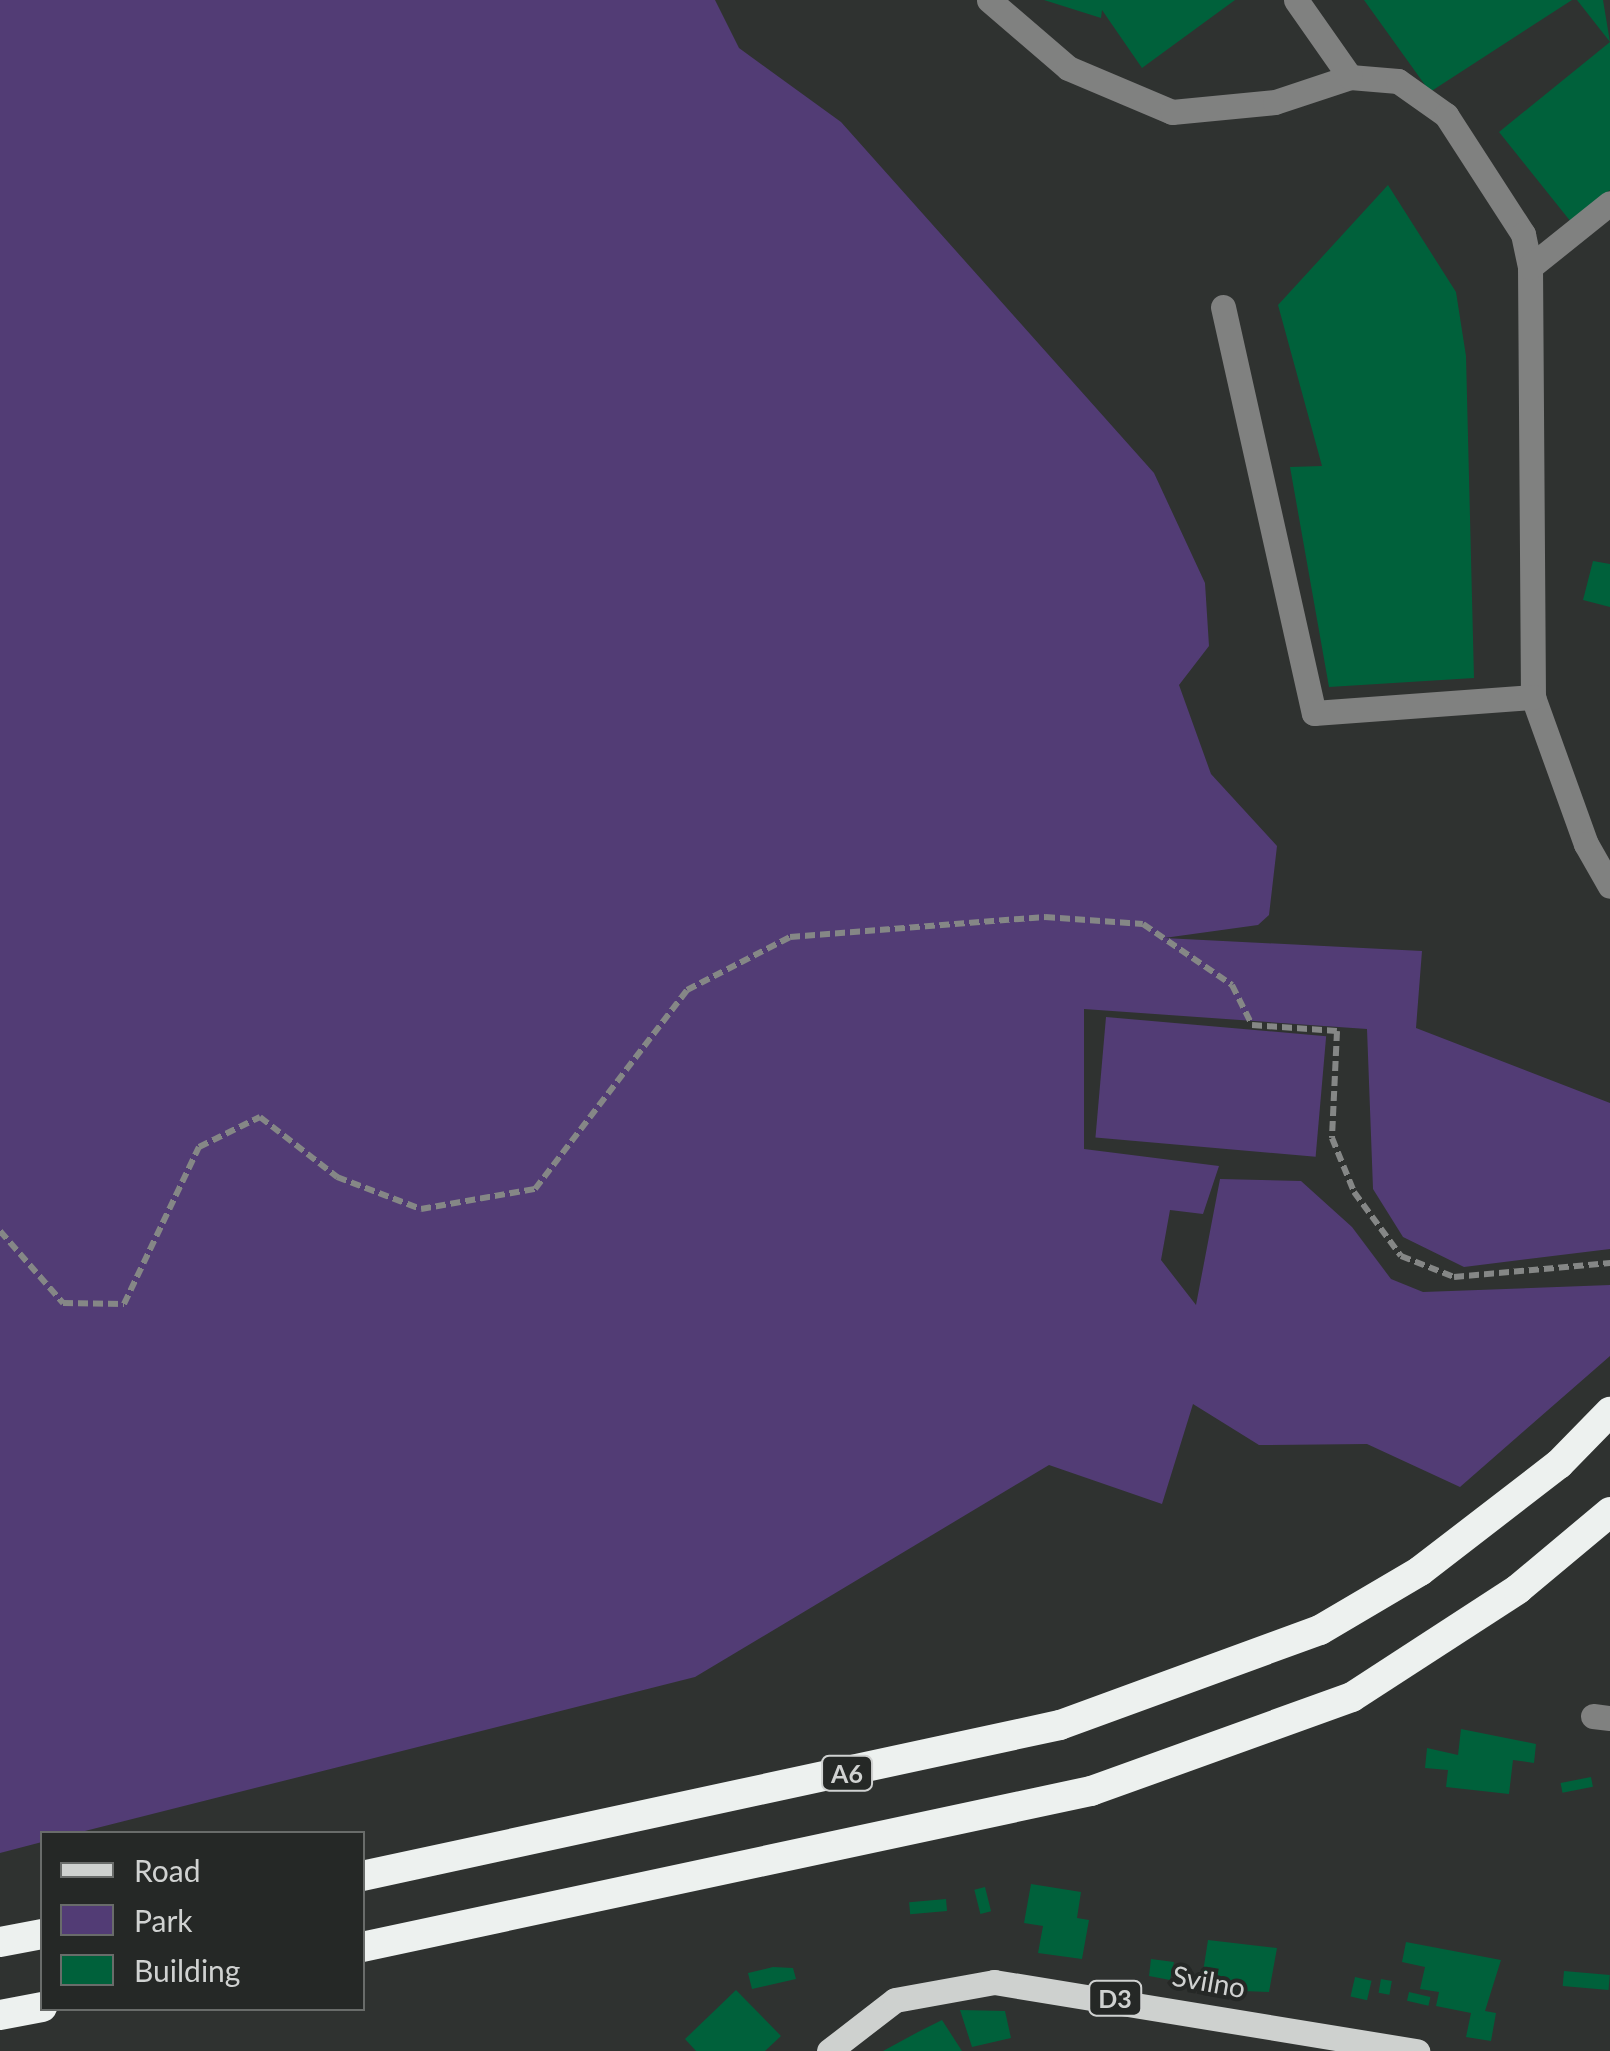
<!DOCTYPE html>
<style>
body{margin:0}
#map{position:relative;width:1610px;height:2051px;overflow:hidden;background:#2f3230;font-family:Lato,sans-serif}
div>[style]{position:absolute}
.green>*{inset:0;background:#523c75;transform-origin:0 0}
.building>*{inset:0;background:#00613b;transform-origin:0 0}
.path>*{height:6px;margin-top:-3px;transform-origin:0;background:repeating-linear-gradient(90deg,#858786 0 10px,transparent 0 15px)}
.minor>*{height:25px;margin:-12.5px;padding:0 12.5px;transform-origin:12.5px;border-radius:12.5px;background:#808180}
.major>*{height:25px;margin:-12.5px;padding:0 12.5px;transform-origin:12.5px;border-radius:12.5px;background:#ced1cf}
.highway>*{height:30px;margin:-15px;padding:0 15px;transform-origin:15px;border-radius:15px;background:#edf1ef}
span{translate:-50% -50%;white-space:nowrap;text-align:center;line-height:1.15;-webkit-text-stroke:8px #252826;paint-order:stroke}
.shield-label span{padding:2px 8px;background:#252826;border:2px solid;border-radius:8px;-webkit-text-stroke-width:0}
.shield-label{font-size:25px;color:#d0d2d1;font-weight:700}
.street-label{font-size:28px;color:#d0d2d1}
.legend{position:absolute;left:40px;top:1831px;width:325px;height:180px;box-sizing:border-box;background:#252826;border:2px solid #696c6a;margin:0;padding:12px 18px;list-style:none;font-size:30px;color:#d0d2d1}
.legend li{display:flex;align-items:center;gap:20px;height:50px}
.legend b{width:50px;border:2px solid #696c6a}
</style>
<div id="map">
<div class="green">
<div style="clip-path:polygon(0 0,715px 0,739px 48px,841px 122px,1154px 473px,1205px 583px,1209px 646px,1179px 685px,1211px 774px,1277px 846px,1269px 915px,1258px 925px,1164px 938px,1422px 951px,1416px 1028px,1610px 1103px,1610px 1249px,1464px 1267px,1403px 1237px,1373px 1189px,1367px 1029px,1084px 1009px,1084px 1149px,1219px 1166px,1203px 1214px,1170px 1210px,1161px 1260px,1196px 1305px,1220px 1179px,1301px 1181px,1352px 1227px,1391px 1279px,1423px 1292px,1610px 1285px,1610px 1356px,1460px 1487px,1367px 1444px,1259px 1445px,1193px 1404px,1162px 1504px,1049px 1465px,695px 1677px,77px 1833px,42px 1834px,42px 1842px,0 1853px)"></div>
<div style="left:1106px;top:1017px;width:221px;height:121px;rotate:5deg"></div>
</div>
<div class="building">
<div style="clip-path:polygon(1044px 0,1235px 0,1142px 68px,1102px 10px,1101px 18px)"></div>
<div style="clip-path:polygon(1364px 0,1572px 0,1430px 92px)"></div>
<div style="clip-path:polygon(1577px 0,1603px 0,1610px 42px)"></div>
<div style="clip-path:polygon(1610px 42px,1610px 190px,1571px 222px,1499px 132px)"></div>
<div style="clip-path:polygon(1388px 185px,1456px 292px,1466px 356px,1474px 678px,1329px 687px,1290px 467px,1322px 466px,1278px 305px)"></div>
<div style="clip-path:polygon(1593px 561px,1610px 564px,1610px 607px,1583px 600px)"></div>
<div style="clip-path:polygon(1461px 1729px,1536px 1744px,1534px 1763px,1513px 1760px,1509px 1794px,1446px 1787px,1448px 1770px,1425px 1768px,1427px 1748px,1458px 1755px)"></div>
<div style="left:1591px;top:1777px;width:10px;height:31px;rotate:79deg"></div>
<div style="clip-path:polygon(1031px 1884px,1081px 1892px,1077px 1918px,1089px 1920px,1082px 1959px,1038px 1953px,1043px 1926px,1024px 1923px)"></div>
<div style="left:985px;top:1887px;width:25px;height:11px;rotate:76deg"></div>
<div style="left:946px;top:1899px;width:12px;height:37px;rotate:85deg"></div>
<div style="clip-path:polygon(1208px 1940px,1277px 1948px,1269px 1992px,1215px 1990px,1218px 1974px,1203px 1972px)"></div>
<div style="clip-path:polygon(1406px 1942px,1501px 1960px,1485px 2011px,1496px 2013px,1491px 2041px,1466px 2037px,1471px 2013px,1436px 2006px,1439px 1992px,1420px 1989px,1425px 1967px,1402px 1962px)"></div>
<div style="clip-path:polygon(1151px 1959px,1174px 1962px,1170px 1980px,1149px 1976px)"></div>
<div style="clip-path:polygon(773px 1967px,793px 1968px,796px 1979px,752px 1989px,748px 1973px)"></div>
<div style="left:1564px;top:1971px;width:46px;height:15px;rotate:5deg"></div>
<div style="left:1355px;top:1977px;width:17px;height:20px;rotate:13deg"></div>
<div style="left:1381px;top:1979px;width:11px;height:14px;rotate:10deg"></div>
<div style="clip-path:polygon(736px 1990px,781px 2036px,765px 2051px,696px 2051px,685px 2039px)"></div>
<div style="left:1409px;top:1992px;width:22px;height:9px;rotate:13deg"></div>
<div style="clip-path:polygon(960px 2010px,1005px 2011px,1011px 2038px,972px 2047px)"></div>
<div style="clip-path:polygon(942px 2020px,962px 2051px,883px 2051px,918px 2032px)"></div>
</div>
<div class="path">
<div style="left:0;top:1231px;width:96px;rotate:48.8deg"></div>
<div style="left:63px;top:1303px;width:61px;rotate:0.9deg"></div>
<div style="left:124px;top:1304px;width:174px;rotate:-64.5deg"></div>
<div style="left:199px;top:1147px;width:68px;rotate:-26.2deg"></div>
<div style="left:260px;top:1117px;width:98px;rotate:37.9deg"></div>
<div style="left:337px;top:1177px;width:90px;rotate:20.9deg"></div>
<div style="left:421px;top:1209px;width:116px;rotate:-10deg"></div>
<div style="left:535px;top:1189px;width:250px;rotate:-52.6deg"></div>
<div style="left:687px;top:990px;width:116px;rotate:-27.2deg"></div>
<div style="left:790px;top:937px;width:256px;rotate:-4.5deg"></div>
<div style="left:1045px;top:917px;width:98px;rotate:4.1deg"></div>
<div style="left:1143px;top:924px;width:108px;rotate:34.4deg"></div>
<div style="left:1232px;top:985px;width:45px;rotate:63.4deg"></div>
<div style="left:1252px;top:1025px;width:85px;rotate:4deg"></div>
<div style="left:1337px;top:1031px;width:107px;rotate:92.7deg"></div>
<div style="left:1332px;top:1138px;width:58px;rotate:67.8deg"></div>
<div style="left:1354px;top:1192px;width:79px;rotate:53.7deg"></div>
<div style="left:1401px;top:1256px;width:57px;rotate:21.6deg"></div>
<div style="left:1454px;top:1277px;width:157px;rotate:-5.1deg"></div>
</div>
<div class="minor">
<div style="left:989px;top:0;width:104px;rotate:40.7deg"></div>
<div style="left:1068px;top:68px;width:113px;rotate:22.9deg"></div>
<div style="left:1172px;top:112px;width:103px;rotate:-5.5deg"></div>
<div style="left:1275px;top:102px;width:79px;rotate:-18.4deg"></div>
<div style="left:1350px;top:77px;width:48px;rotate:4.8deg"></div>
<div style="left:1398px;top:81px;width:59px;rotate:35.3deg"></div>
<div style="left:1446px;top:115px;width:142px;rotate:57.1deg"></div>
<div style="left:1523px;top:234px;width:34px;rotate:78deg"></div>
<div style="left:1530px;top:267px;width:430px;rotate:89.6deg"></div>
<div style="left:1533px;top:697px;width:156px;rotate:70.2deg"></div>
<div style="left:1586px;top:844px;width:48px;rotate:60.3deg"></div>
<div style="left:1296px;top:0;width:94px;rotate:55deg"></div>
<div style="left:1530px;top:267px;width:102px;rotate:-38.7deg"></div>
<div style="left:1223px;top:307px;width:416px;rotate:77.4deg"></div>
<div style="left:1314px;top:713px;width:220px;rotate:-4.2deg"></div>
<div style="left:1593px;top:1716px;width:17px;rotate:7deg"></div>
</div>
<div class="major">
<div style="left:829px;top:2051px;width:83px;rotate:-37.7deg"></div>
<div style="left:895px;top:2000px;width:101px;rotate:-10.3deg"></div>
<div style="left:994px;top:1982px;width:429px;rotate:9.3deg"></div>
</div>
<div class="highway">
<div style="left:362px;top:1876px;width:714px;rotate:-12.21deg"></div>
<div style="left:1060px;top:1725px;width:277px;rotate:-20.1deg"></div>
<div style="left:1320px;top:1630px;width:116px;rotate:-30.5deg"></div>
<div style="left:1420px;top:1571px;width:175px;rotate:-37.6deg"></div>
<div style="left:1559px;top:1464px;width:73px;rotate:-45.6deg"></div>
<div style="left:0;top:1942px;width:43px;rotate:-10.8deg"></div>
<div style="left:362px;top:1947px;width:746px;rotate:-12.08deg"></div>
<div style="left:1091px;top:1791px;width:277px;rotate:-19.8deg"></div>
<div style="left:1352px;top:1697px;width:198px;rotate:-33deg"></div>
<div style="left:1518px;top:1589px;width:120px;rotate:-39.9deg"></div>
<div style="left:0;top:2015px;width:43px;rotate:-10.8deg"></div>
</div>
<div class="shield-label">
<span style="left:847px;top:1773px">A6</span>
<span style="left:1115px;top:1998px">D3</span>
</div>
<div class="street-label">
<span style="left:1209px;top:1981px;rotate:10deg">Svilno</span>
</div>
<ul class="legend">
<li><b style="height:12px;background:#ced1cf"></b>Road</li>
<li><b style="height:28px;background:#523c75"></b>Park</li>
<li><b style="height:28px;background:#00613b"></b>Building</li>
</ul>
</div>
